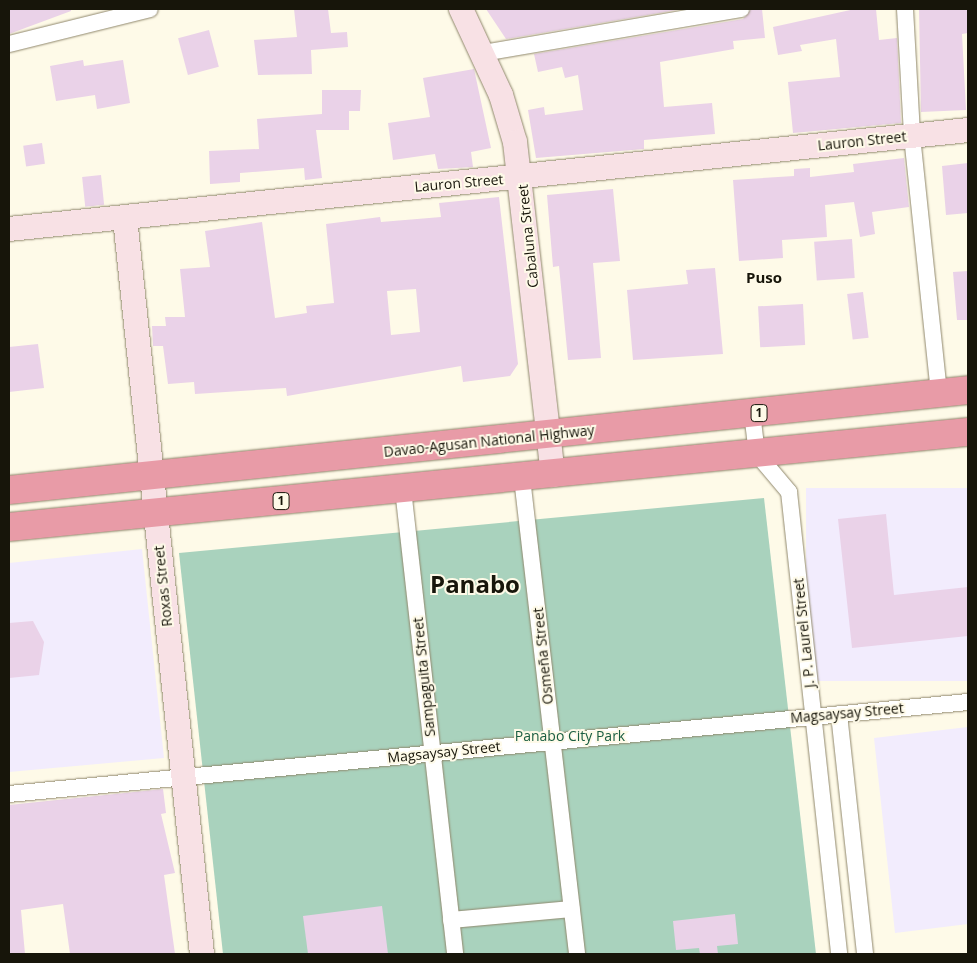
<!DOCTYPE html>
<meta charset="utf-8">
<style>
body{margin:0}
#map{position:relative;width:977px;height:963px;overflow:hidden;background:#fefae8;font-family:"Open Sans",sans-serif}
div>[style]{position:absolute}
.commercial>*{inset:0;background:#f2ecfd;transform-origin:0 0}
.green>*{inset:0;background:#a9d2bd}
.building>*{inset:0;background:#ead2e8;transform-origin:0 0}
.roads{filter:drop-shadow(0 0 1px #90886d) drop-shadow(0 0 1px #90886d)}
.street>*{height:16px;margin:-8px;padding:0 8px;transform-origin:8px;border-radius:8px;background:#fff}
.secondary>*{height:24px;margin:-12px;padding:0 12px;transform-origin:12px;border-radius:12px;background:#f8e1e5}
.highway>*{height:28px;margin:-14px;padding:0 14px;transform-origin:14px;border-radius:14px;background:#e89ba7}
span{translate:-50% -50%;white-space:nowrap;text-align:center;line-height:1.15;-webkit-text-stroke:4px #fefae8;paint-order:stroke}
.shield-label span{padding:1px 4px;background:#fefae8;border:1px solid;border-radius:4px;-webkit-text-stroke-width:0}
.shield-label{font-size:12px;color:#17150a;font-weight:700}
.street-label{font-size:14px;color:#17150a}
.park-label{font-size:14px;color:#195d41}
.neighbourhood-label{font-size:15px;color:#17150a;font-weight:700}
.town-label{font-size:24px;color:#17150a;font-weight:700}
.frame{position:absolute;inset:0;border:10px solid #17150a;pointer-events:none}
</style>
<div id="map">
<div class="commercial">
<div style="left:968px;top:488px;width:193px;height:162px;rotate:90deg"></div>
<div style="clip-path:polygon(142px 549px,164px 758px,9px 772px,9px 563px)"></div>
<div style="clip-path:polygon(968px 727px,968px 924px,895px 933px,874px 738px)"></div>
</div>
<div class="green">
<div style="clip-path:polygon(764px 498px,816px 954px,223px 954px,179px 553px)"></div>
</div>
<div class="building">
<div style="clip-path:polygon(9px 9px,71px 9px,71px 11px,9px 34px)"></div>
<div style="clip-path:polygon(294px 9px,328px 9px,331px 33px,347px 32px,348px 47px,311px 50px,312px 74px,258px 75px,254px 40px,297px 37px)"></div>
<div style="clip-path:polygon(486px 9px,683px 9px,506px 39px)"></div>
<div style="clip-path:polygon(751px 9px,762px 9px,765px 38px,733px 41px,734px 49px,660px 62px,664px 107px,712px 103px,715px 134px,644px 140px,644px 149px,536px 158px,528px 110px,544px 107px,545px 115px,583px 110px,578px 75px,565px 78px,562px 67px,538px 72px,534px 54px,743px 19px)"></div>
<div style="clip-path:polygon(855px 9px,876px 9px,879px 40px,897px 38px,901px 123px,793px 133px,788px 82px,840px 77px,836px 39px,800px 45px,802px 51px,778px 55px,773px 27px)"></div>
<div style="clip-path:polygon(919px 9px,968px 9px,968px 33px,962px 34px,966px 110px,921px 112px)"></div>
<div style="left:209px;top:30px;width:38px;height:32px;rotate:75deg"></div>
<div style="clip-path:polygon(83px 60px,84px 66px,123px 60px,130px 103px,97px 109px,95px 95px,56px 101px,50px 66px)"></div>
<div style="clip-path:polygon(474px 69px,491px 148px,471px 152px,473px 167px,438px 169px,435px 154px,393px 160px,388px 123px,430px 117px,423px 78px)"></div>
<div style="clip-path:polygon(322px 90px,361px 90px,360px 111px,349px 111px,349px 130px,316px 130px,322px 178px,305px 180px,304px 168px,240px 173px,240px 182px,210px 184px,209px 151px,259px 149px,257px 119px,322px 114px)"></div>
<div style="left:42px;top:143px;width:21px;height:19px;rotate:82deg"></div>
<div style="clip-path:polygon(904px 158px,909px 207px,872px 212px,875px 234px,860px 237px,854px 202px,825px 205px,827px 237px,782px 240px,783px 258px,739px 261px,733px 180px,794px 176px,794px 169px,810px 168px,810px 177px,854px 172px,853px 164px)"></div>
<div style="clip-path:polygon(968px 163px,968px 213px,946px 215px,942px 166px)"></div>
<div style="left:101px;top:175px;width:30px;height:19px;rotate:84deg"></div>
<div style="clip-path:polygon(613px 189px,620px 261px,593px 263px,601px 358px,568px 360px,559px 266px,553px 267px,547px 195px)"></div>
<div style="clip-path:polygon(evenodd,499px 197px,518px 364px,510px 376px,463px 382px,461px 366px,287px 396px,286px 388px,195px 394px,194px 382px,168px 384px,163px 346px,153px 346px,152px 326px,166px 326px,165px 317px,185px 317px,180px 269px,210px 267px,205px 231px,262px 222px,275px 318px,307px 313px,306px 306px,334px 303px,326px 224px,380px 217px,381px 222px,441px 217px,439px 203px,499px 197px,416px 289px,420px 332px,391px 335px,387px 291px,416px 289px)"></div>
<div style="left:852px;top:239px;width:39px;height:38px;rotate:86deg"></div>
<div style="clip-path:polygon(715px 268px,723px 354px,633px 360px,627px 290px,688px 284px,686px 270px)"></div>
<div style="clip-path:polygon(968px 271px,968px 320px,957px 320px,953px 272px)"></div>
<div style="left:863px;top:292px;width:46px;height:16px;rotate:83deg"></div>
<div style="left:803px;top:304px;width:41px;height:45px;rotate:87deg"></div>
<div style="clip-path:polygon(38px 344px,44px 388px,9px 392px,9px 347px)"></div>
<div style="clip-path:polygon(886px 514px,894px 595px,968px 587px,968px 636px,852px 648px,838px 519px)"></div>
<div style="clip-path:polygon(33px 621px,44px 642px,39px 675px,9px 678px,9px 623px)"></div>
<div style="clip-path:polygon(163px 789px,166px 813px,161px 814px,175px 873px,164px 875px,175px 954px,70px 954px,63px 904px,21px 910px,25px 954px,9px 954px,9px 805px)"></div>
<div style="clip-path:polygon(382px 906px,388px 954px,308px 954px,303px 916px)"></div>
<div style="clip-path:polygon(735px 914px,738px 944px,717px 946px,718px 954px,700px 954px,699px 948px,676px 950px,673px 921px)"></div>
</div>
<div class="roads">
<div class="street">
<div style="left:905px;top:9px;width:127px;rotate:86.8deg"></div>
<div style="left:912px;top:136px;width:258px;rotate:84deg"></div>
<div style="left:9px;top:44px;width:145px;rotate:-13.9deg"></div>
<div style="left:483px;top:53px;width:262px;rotate:-9.7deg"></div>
<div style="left:752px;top:413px;width:41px;rotate:83deg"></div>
<div style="left:757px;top:454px;width:50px;rotate:49.9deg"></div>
<div style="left:789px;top:492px;width:465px;rotate:83.8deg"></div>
<div style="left:522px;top:478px;width:479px;rotate:83.4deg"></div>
<div style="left:403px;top:489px;width:468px;rotate:83.6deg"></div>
<div style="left:839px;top:714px;width:241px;rotate:83.8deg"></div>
<div style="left:9px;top:794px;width:963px;rotate:-5.48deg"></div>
<div style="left:451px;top:920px;width:121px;rotate:-5.2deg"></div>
</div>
<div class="secondary">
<div style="left:461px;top:9px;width:95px;rotate:65.1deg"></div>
<div style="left:501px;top:95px;width:49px;rotate:73.4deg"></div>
<div style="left:515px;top:142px;width:335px;rotate:83.5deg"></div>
<div style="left:125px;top:218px;width:740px;rotate:84.03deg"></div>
<div style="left:9px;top:229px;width:964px;rotate:-5.89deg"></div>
</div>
<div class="highway">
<div style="left:9px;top:490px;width:964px;rotate:-5.95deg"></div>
<div style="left:9px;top:527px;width:964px;rotate:-5.66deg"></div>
</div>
</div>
<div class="shield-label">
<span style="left:759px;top:413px">1</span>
<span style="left:281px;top:501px">1</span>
</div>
<div class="street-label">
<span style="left:862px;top:141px;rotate:-6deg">Lauron Street</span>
<span style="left:459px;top:183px;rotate:-5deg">Lauron Street</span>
<span style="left:528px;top:236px;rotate:-96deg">Cabaluna Street</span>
<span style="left:489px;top:441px;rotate:-6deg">Davao-Agusan National Highway</span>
<span style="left:163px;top:586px;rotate:-96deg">Roxas Street</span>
<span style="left:804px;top:633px;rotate:-96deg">J. P. Laurel Street</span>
<span style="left:543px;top:656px;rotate:-96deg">Osmeña Street</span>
<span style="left:424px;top:677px;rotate:-96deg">Sampaguita Street</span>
<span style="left:847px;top:713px;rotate:-5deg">Magsaysay Street</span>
<span style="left:444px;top:752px;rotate:-6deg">Magsaysay Street</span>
</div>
<div class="park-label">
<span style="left:570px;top:736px">Panabo City Park</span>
</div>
<div class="neighbourhood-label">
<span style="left:764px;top:278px">Puso</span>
</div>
<div class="town-label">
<span style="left:475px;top:584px">Panabo</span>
</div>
<div class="frame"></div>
</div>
